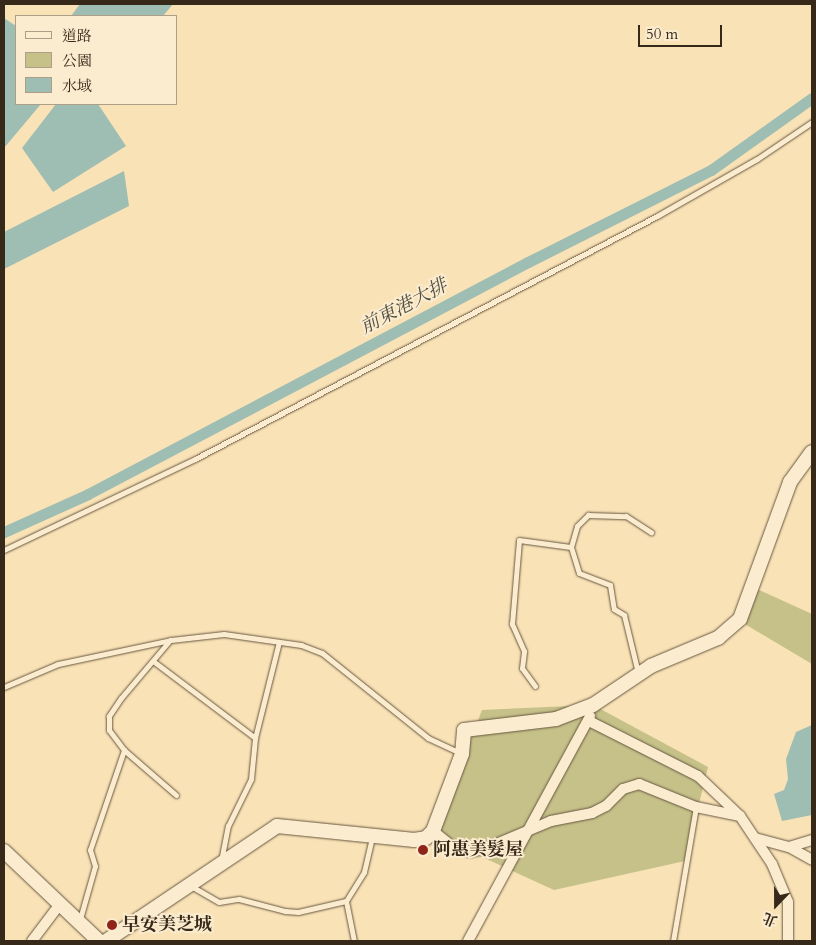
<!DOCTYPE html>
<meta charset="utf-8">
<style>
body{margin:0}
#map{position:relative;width:816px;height:945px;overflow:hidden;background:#f9e2b6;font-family:Cardo,"Noto Serif TC",serif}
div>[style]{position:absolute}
.green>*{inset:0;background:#c5c189}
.water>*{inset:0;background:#9ebdb3}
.canal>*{height:11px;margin:-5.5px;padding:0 5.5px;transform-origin:5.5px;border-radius:5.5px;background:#9ebdb3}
.roads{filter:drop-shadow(0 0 1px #675740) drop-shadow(0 0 1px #675740)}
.service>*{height:5px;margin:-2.5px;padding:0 2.5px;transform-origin:2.5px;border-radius:2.5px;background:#fbecd0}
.minor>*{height:10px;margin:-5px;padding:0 5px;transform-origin:5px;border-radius:5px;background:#fbecd0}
.secondary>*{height:14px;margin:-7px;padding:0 7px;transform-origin:7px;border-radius:7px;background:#fbecd0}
.dots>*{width:14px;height:14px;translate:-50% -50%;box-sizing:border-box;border:2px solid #fbecd0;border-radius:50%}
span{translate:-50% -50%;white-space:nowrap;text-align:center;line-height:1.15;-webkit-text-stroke:4px #fbecd0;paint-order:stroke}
.poi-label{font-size:18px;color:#362919;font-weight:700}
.left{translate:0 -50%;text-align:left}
.water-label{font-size:19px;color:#504e40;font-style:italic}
.frame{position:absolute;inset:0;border:5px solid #362919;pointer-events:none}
.legend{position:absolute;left:15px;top:15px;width:162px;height:90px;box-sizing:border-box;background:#fbecd0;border:1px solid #ac9e87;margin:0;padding:6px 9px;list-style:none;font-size:15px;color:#362919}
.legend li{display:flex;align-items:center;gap:10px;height:25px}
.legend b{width:25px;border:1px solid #ac9e87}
.north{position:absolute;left:751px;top:880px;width:50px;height:50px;-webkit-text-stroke:4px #fbecd0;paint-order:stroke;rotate:202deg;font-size:14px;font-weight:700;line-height:20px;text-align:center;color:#362919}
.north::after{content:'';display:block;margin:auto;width:18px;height:22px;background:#362919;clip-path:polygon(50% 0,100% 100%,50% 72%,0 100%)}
.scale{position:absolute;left:638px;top:25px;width:84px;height:22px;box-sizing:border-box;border:2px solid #362919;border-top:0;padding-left:6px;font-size:15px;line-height:18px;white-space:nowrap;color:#362919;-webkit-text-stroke:4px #fbecd0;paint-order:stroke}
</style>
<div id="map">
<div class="green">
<div style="clip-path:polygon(757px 589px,812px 614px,812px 664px,738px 620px)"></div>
<div style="clip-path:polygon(593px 705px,708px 767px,685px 861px,554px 890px,434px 835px,482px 710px)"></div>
</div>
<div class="water">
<div style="clip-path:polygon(80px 4px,173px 4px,163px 16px,71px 16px)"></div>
<div style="clip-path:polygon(4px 18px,16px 26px,16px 104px,41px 104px,4px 148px)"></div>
<div style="clip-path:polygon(56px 104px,98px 104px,126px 146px,53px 192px,22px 148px)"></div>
<div style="clip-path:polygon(124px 171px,129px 206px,4px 269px,4px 232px)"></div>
<div style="clip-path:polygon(812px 725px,812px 815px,782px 821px,774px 794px,784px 790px,788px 779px,786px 759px,796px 732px)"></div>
</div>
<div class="canal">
<div style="left:4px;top:532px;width:92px;rotate:-24.3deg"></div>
<div style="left:88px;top:494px;width:497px;rotate:-27.8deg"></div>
<div style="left:528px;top:262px;width:205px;rotate:-26.7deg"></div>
<div style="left:711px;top:170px;width:124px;rotate:-35.5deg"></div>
</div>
<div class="roads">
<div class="service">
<div style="left:571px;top:547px;width:27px;rotate:73deg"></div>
<div style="left:579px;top:573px;width:33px;rotate:21deg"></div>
<div style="left:610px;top:585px;width:24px;rotate:81deg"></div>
<div style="left:614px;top:609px;width:12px;rotate:31deg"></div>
<div style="left:624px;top:615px;width:60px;rotate:76.4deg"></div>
<div style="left:4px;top:550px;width:212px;rotate:-25.5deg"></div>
<div style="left:195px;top:459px;width:522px;rotate:-27.74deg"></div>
<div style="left:657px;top:216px;width:115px;rotate:-29.7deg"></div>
<div style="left:757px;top:159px;width:66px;rotate:-33.9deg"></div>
<div style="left:170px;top:640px;width:76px;rotate:130.2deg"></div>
<div style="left:121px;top:698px;width:22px;rotate:124deg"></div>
<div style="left:109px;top:716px;width:14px;rotate:90deg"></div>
<div style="left:109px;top:730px;width:25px;rotate:53deg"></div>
<div style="left:124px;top:750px;width:69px;rotate:40.9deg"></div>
<div style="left:153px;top:661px;width:128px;rotate:37deg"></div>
<div style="left:535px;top:686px;width:22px;rotate:-126deg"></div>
<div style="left:522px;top:668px;width:17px;rotate:-83deg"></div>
<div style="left:524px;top:651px;width:30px;rotate:-114deg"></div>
<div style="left:512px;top:624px;width:84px;rotate:-85.2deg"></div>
<div style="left:519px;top:540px;width:52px;rotate:7.7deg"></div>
<div style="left:571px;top:547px;width:22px;rotate:-74deg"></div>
<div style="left:577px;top:526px;width:16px;rotate:-45deg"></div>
<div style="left:588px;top:515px;width:38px;rotate:2deg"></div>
<div style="left:626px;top:516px;width:30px;rotate:33deg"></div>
<div style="left:4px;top:687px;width:59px;rotate:-23.1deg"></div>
<div style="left:58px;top:664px;width:116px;rotate:-12deg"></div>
<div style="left:171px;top:640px;width:53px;rotate:-6.5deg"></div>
<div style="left:224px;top:634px;width:78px;rotate:8.1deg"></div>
<div style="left:301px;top:645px;width:22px;rotate:21deg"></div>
<div style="left:322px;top:653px;width:136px;rotate:38.7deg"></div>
<div style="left:428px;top:738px;width:38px;rotate:25deg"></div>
<div style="left:221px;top:861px;width:36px;rotate:-79deg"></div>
<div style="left:228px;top:826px;width:52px;rotate:-63.9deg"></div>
<div style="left:251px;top:779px;width:41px;rotate:-84.4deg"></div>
<div style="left:255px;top:738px;width:99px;rotate:-76deg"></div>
<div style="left:191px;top:886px;width:32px;rotate:30deg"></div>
<div style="left:219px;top:902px;width:20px;rotate:-9deg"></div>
<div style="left:239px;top:899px;width:48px;rotate:14.6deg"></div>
<div style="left:285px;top:911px;width:13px;rotate:4deg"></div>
<div style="left:298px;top:912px;width:49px;rotate:-12.9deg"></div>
<div style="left:346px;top:901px;width:41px;rotate:78.7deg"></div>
<div style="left:346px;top:901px;width:34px;rotate:-58deg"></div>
<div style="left:364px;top:872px;width:35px;rotate:-77deg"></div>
<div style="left:80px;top:919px;width:55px;rotate:-74.2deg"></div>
<div style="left:95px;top:866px;width:17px;rotate:-107deg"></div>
<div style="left:90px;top:850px;width:106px;rotate:-71.2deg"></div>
<div style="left:673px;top:941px;width:136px;rotate:-80.3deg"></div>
</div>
<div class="minor">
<div style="left:589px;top:721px;width:122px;rotate:26.8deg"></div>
<div style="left:698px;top:776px;width:58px;rotate:43.6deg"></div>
<div style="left:740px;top:816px;width:58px;rotate:56.3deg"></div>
<div style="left:772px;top:864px;width:41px;rotate:67.2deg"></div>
<div style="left:788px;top:902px;width:39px;rotate:90deg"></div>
<div style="left:433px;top:831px;width:27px;rotate:39deg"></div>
<div style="left:454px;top:848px;width:16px;rotate:14deg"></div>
<div style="left:470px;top:852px;width:14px;rotate:-12deg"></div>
<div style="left:484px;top:849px;width:73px;rotate:-22.7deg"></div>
<div style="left:551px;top:821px;width:42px;rotate:-11deg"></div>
<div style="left:592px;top:813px;width:16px;rotate:-27deg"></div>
<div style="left:606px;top:806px;width:24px;rotate:-45deg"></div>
<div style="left:623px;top:789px;width:17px;rotate:-17deg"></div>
<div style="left:639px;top:784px;width:61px;rotate:22deg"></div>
<div style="left:696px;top:807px;width:45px;rotate:11.6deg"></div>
<div style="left:755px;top:838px;width:35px;rotate:15deg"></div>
<div style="left:789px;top:847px;width:26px;rotate:29deg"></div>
<div style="left:789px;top:847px;width:24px;rotate:-17deg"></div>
<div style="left:32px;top:941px;width:46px;rotate:-52.9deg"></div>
<div style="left:468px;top:941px;width:256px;rotate:-61.5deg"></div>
</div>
<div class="secondary">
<div style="left:4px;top:851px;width:131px;rotate:43.5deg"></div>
<div style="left:106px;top:941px;width:206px;rotate:-33.9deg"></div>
<div style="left:277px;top:826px;width:138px;rotate:5.8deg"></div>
<div style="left:414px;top:840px;width:12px;rotate:-9deg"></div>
<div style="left:426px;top:838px;width:10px;rotate:-45deg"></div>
<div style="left:433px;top:831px;width:82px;rotate:-69.4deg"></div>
<div style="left:462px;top:754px;width:24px;rotate:-85deg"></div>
<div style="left:464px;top:730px;width:93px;rotate:-6.8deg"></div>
<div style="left:556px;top:719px;width:40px;rotate:-21deg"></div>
<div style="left:593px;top:705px;width:70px;rotate:-33.9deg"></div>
<div style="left:651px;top:666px;width:73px;rotate:-22.7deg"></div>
<div style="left:718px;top:638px;width:29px;rotate:-41deg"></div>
<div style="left:740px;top:619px;width:146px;rotate:-69.9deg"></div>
<div style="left:790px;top:482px;width:37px;rotate:-54deg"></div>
</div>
</div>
<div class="dots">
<div style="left:423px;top:850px;background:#8f2418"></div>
<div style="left:112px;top:925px;background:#8f2418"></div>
</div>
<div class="poi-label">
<span class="left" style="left:433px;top:850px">阿惠美髮屋</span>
<span class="left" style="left:122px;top:925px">早安美芝城</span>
</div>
<div class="water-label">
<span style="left:404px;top:307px;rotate:-28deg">前東港大排</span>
</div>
<div class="frame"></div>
<ul class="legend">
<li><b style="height:6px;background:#fbecd0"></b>道路</li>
<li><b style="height:14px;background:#c5c189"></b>公園</li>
<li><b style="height:14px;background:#9ebdb3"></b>水域</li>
</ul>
<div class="north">北</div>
<div class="scale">50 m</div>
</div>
